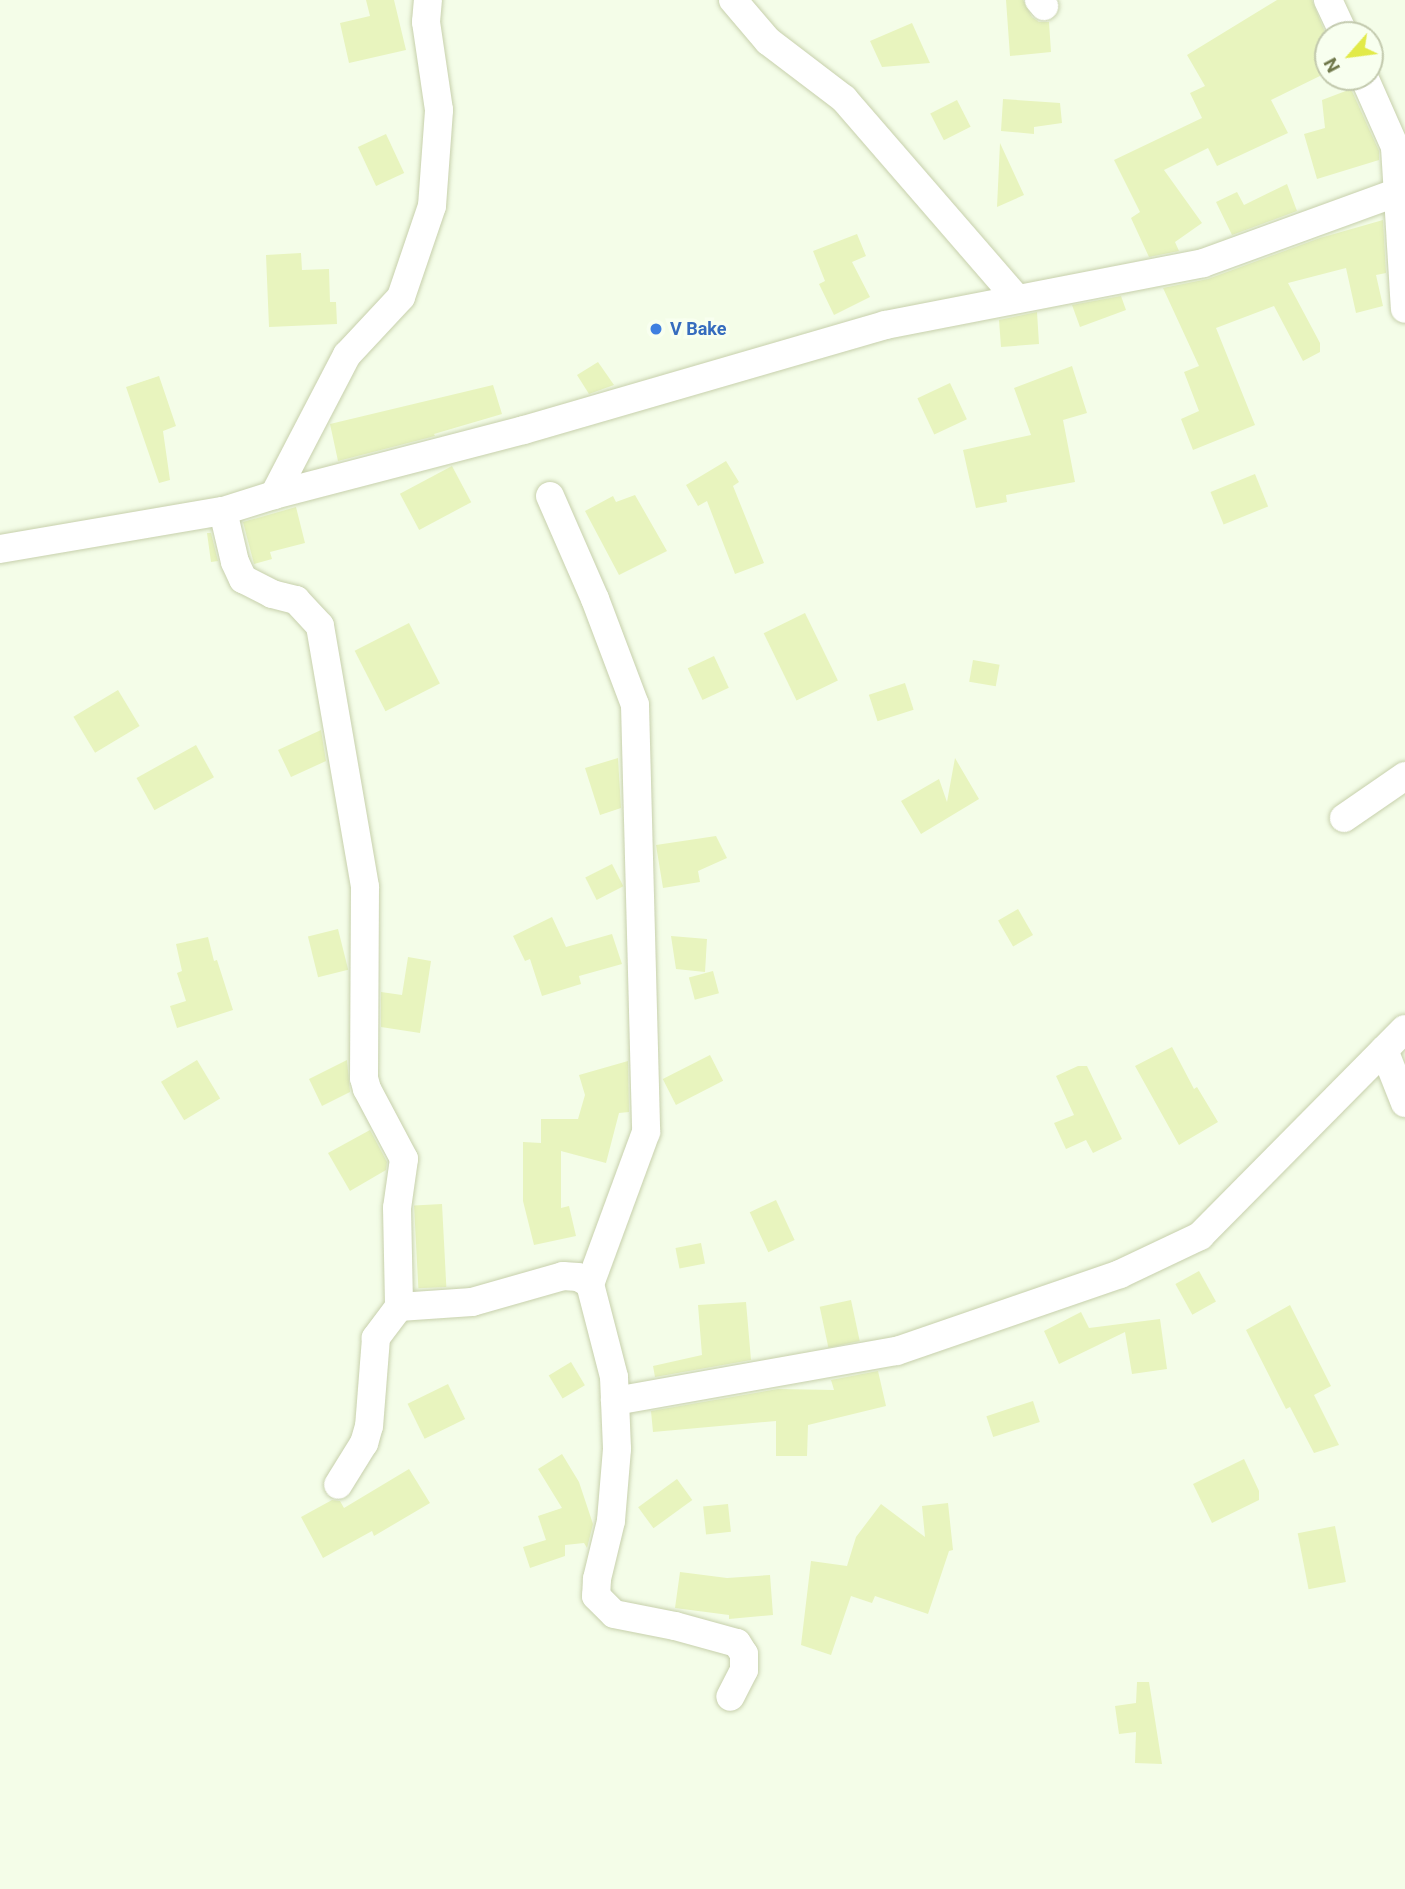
<!DOCTYPE html>
<style>
body{margin:0}
#map{position:relative;width:1405px;height:1889px;overflow:hidden;background:#f4fde8;font-family:Roboto,sans-serif}
div>[style]{position:absolute}
.building>*{inset:0;background:#e8f4be;transform-origin:0 0}
.roads{filter:drop-shadow(0 0 2px #c7d0ac) drop-shadow(0 0 2px #c7d0ac)}
.minor>*{height:28px;margin:-14px;padding:0 14px;transform-origin:14px;border-radius:14px;background:#fff}
.dots>*{width:19px;height:19px;translate:-50% -50%;box-sizing:border-box;border:4px solid #f8ffef;border-radius:50%}
span{translate:-50% -50%;white-space:nowrap;text-align:center;line-height:1.15;-webkit-text-stroke:7px #f8ffef;paint-order:stroke}
.shop-label{font-size:18px;color:#366cbe;font-weight:700}
.left{translate:0 -50%;text-align:left}
.north{position:absolute;left:1314px;top:21px;width:70px;height:70px;box-sizing:border-box;background:#f8ffef;border:2px solid #c2c9ad;border-radius:50%;rotate:242deg;font-size:19px;font-weight:700;line-height:28px;text-align:center;color:#70784a}
.north::after{content:'';display:block;margin:auto;width:24px;height:32px;background:#e2ea49;clip-path:polygon(50% 0,100% 100%,50% 72%,0 100%)}
</style>
<div id="map">
<div class="building">
<div style="clip-path:polygon(366px 0,394px 0,406px 50px,349px 63px,340px 23px,370px 16px)"></div>
<div style="clip-path:polygon(1006px 0,1023px 0,1032px 17px,1039px 22px,1049px 22px,1051px 52px,1010px 56px)"></div>
<div style="clip-path:polygon(1277px 0,1312px 0,1328px 40px,1328px 72px,1271px 100px,1288px 133px,1217px 166px,1208px 148px,1164px 170px,1202px 223px,1175px 242px,1179px 251px,1149px 257px,1131px 218px,1140px 212px,1114px 160px,1202px 118px,1190px 93px,1205px 86px,1187px 55px)"></div>
<div style="clip-path:polygon(912px 23px,930px 63px,882px 67px,870px 41px)"></div>
<div style="clip-path:polygon(1351px 89px,1379px 151px,1379px 160px,1317px 179px,1304px 134px,1325px 128px,1322px 100px)"></div>
<div style="clip-path:polygon(1003px 99px,1060px 103px,1062px 123px,1034px 127px,1034px 134px,1001px 131px)"></div>
<div style="left:957px;top:100px;width:30px;height:30px;rotate:63deg"></div>
<div style="left:386px;top:134px;width:43px;height:31px;rotate:65deg"></div>
<div style="clip-path:polygon(1000px 143px,1024px 195px,997px 207px)"></div>
<div style="clip-path:polygon(1287px 184px,1297px 211px,1232px 235px,1216px 202px,1237px 192px,1244px 205px)"></div>
<div style="clip-path:polygon(1383px 220px,1386px 273px,1376px 275px,1383px 306px,1356px 313px,1346px 268px,1288px 283px,1320px 343px,1320px 352px,1303px 361px,1274px 306px,1216px 328px,1255px 425px,1193px 450px,1181px 419px,1199px 411px,1184px 372px,1199px 366px,1163px 288px,1208px 279px,1320px 238px)"></div>
<div style="clip-path:polygon(857px 234px,866px 256px,852px 262px,870px 297px,834px 315px,819px 284px,825px 281px,813px 251px)"></div>
<div style="clip-path:polygon(301px 253px,302px 270px,329px 269px,330px 302px,336px 302px,337px 324px,269px 327px,266px 255px)"></div>
<div style="clip-path:polygon(1121px 296px,1126px 310px,1080px 327px,1072px 305px)"></div>
<div style="clip-path:polygon(1037px 312px,1039px 344px,1001px 347px,999px 320px)"></div>
<div style="clip-path:polygon(598px 362px,614px 385px,589px 394px,577px 375px)"></div>
<div style="clip-path:polygon(1072px 366px,1087px 413px,1063px 420px,1075px 482px,1006px 495px,1007px 502px,976px 508px,963px 450px,1031px 435px,1014px 388px)"></div>
<div style="clip-path:polygon(159px 376px,176px 426px,163px 431px,170px 480px,159px 483px,126px 387px)"></div>
<div style="left:950px;top:383px;width:40px;height:36px;rotate:65deg"></div>
<div style="clip-path:polygon(493px 385px,502px 414px,434px 434px,435px 436px,338px 461px,330px 424px)"></div>
<div style="clip-path:polygon(726px 461px,739px 482px,733px 486px,764px 563px,735px 574px,707px 501px,698px 506px,686px 485px)"></div>
<div style="left:452px;top:466px;width:41px;height:59px;rotate:62deg"></div>
<div style="left:1255px;top:474px;width:35px;height:48px;rotate:68deg"></div>
<div style="clip-path:polygon(635px 495px,667px 551px,619px 575px,585px 511px,613px 496px,616px 502px)"></div>
<div style="clip-path:polygon(296px 507px,305px 543px,270px 552px,272px 559px,254px 564px,243px 522px)"></div>
<div style="clip-path:polygon(207px 533px,211px 533px,218px 561px,211px 562px)"></div>
<div style="left:805px;top:613px;width:75px;height:46px;rotate:64deg"></div>
<div style="left:409px;top:623px;width:68px;height:61px;rotate:63deg"></div>
<div style="left:714px;top:656px;width:35px;height:29px;rotate:65deg"></div>
<div style="left:973px;top:660px;width:27px;height:22px;rotate:10deg"></div>
<div style="left:905px;top:683px;width:28px;height:38px;rotate:72deg"></div>
<div style="left:118px;top:690px;width:42px;height:52px;rotate:59deg"></div>
<div style="clip-path:polygon(321px 730px,326px 761px,291px 777px,278px 750px)"></div>
<div style="left:196px;top:745px;width:37px;height:68px;rotate:61deg"></div>
<div style="clip-path:polygon(618px 758px,621px 808px,600px 815px,585px 768px)"></div>
<div style="clip-path:polygon(955px 758px,979px 799px,921px 834px,901px 801px,939px 779px,947px 802px)"></div>
<div style="clip-path:polygon(716px 836px,727px 858px,698px 871px,700px 882px,663px 888px,656px 845px)"></div>
<div style="left:612px;top:864px;width:25px;height:30px;rotate:63deg"></div>
<div style="left:1018px;top:909px;width:30px;height:23px;rotate:60deg"></div>
<div style="clip-path:polygon(552px 917px,566px 947px,612px 934px,622px 964px,579px 976px,581px 984px,542px 996px,530px 959px,525px 961px,513px 936px)"></div>
<div style="left:338px;top:929px;width:42px;height:31px;rotate:76deg"></div>
<div style="clip-path:polygon(671px 936px,707px 939px,705px 972px,676px 969px)"></div>
<div style="clip-path:polygon(208px 937px,214px 961px,217px 960px,233px 1010px,177px 1028px,170px 1006px,186px 1001px,177px 973px,182px 971px,176px 944px)"></div>
<div style="clip-path:polygon(408px 957px,431px 961px,420px 1033px,381px 1027px,381px 992px,402px 995px)"></div>
<div style="left:713px;top:971px;width:23px;height:25px;rotate:75deg"></div>
<div style="clip-path:polygon(1172px 1047px,1194px 1089px,1197px 1087px,1218px 1122px,1179px 1145px,1135px 1066px)"></div>
<div style="left:710px;top:1055px;width:29px;height:53px;rotate:63deg"></div>
<div style="left:197px;top:1060px;width:45px;height:42px;rotate:59deg"></div>
<div style="clip-path:polygon(347px 1060px,350px 1092px,322px 1106px,309px 1079px)"></div>
<div style="clip-path:polygon(628px 1061px,629px 1112px,619px 1113px,606px 1163px,561px 1151px,561px 1208px,569px 1206px,576px 1236px,534px 1245px,523px 1201px,523px 1142px,541px 1143px,541px 1119px,578px 1119px,585px 1095px,579px 1075px)"></div>
<div style="clip-path:polygon(1078px 1066px,1087px 1066px,1122px 1139px,1093px 1153px,1086px 1140px,1066px 1149px,1054px 1123px,1074px 1115px,1056px 1076px)"></div>
<div style="clip-path:polygon(370px 1130px,387px 1162px,386px 1170px,350px 1191px,328px 1153px)"></div>
<div style="left:776px;top:1200px;width:44px;height:29px;rotate:65deg"></div>
<div style="left:442px;top:1204px;width:83px;height:28px;rotate:87deg"></div>
<div style="left:701px;top:1243px;width:21px;height:26px;rotate:79deg"></div>
<div style="left:1199px;top:1271px;width:35px;height:27px;rotate:61deg"></div>
<div style="left:851px;top:1300px;width:42px;height:32px;rotate:78deg"></div>
<div style="clip-path:polygon(746px 1302px,751px 1360px,655px 1377px,653px 1366px,702px 1355px,698px 1305px)"></div>
<div style="clip-path:polygon(1290px 1305px,1331px 1386px,1314px 1395px,1339px 1445px,1314px 1453px,1290px 1407px,1286px 1409px,1246px 1330px)"></div>
<div style="clip-path:polygon(1081px 1312px,1089px 1328px,1160px 1319px,1167px 1369px,1132px 1374px,1125px 1332px,1059px 1364px,1044px 1331px)"></div>
<div style="left:571px;top:1362px;width:27px;height:26px;rotate:59deg"></div>
<div style="clip-path:polygon(878px 1371px,886px 1406px,808px 1425px,807px 1456px,776px 1456px,776px 1421px,653px 1432px,651px 1411px,778px 1389px,834px 1390px,831px 1380px)"></div>
<div style="left:448px;top:1384px;width:39px;height:45px;rotate:64deg"></div>
<div style="left:1033px;top:1401px;width:22px;height:49px;rotate:72deg"></div>
<div style="clip-path:polygon(562px 1454px,579px 1482px,593px 1524px,587px 1548px,584px 1543px,565px 1545px,565px 1556px,530px 1568px,523px 1547px,546px 1540px,538px 1516px,562px 1508px,538px 1469px)"></div>
<div style="clip-path:polygon(1244px 1459px,1259px 1491px,1259px 1500px,1212px 1523px,1193px 1484px)"></div>
<div style="clip-path:polygon(409px 1469px,430px 1503px,374px 1536px,372px 1531px,323px 1558px,301px 1517px,332px 1500px,340px 1501px,344px 1508px)"></div>
<div style="left:677px;top:1479px;width:26px;height:48px;rotate:54deg"></div>
<div style="clip-path:polygon(948px 1503px,953px 1550px,949px 1551px,928px 1614px,875px 1596px,872px 1603px,851px 1596px,831px 1655px,801px 1645px,811px 1561px,847px 1566px,856px 1537px,881px 1504px,925px 1537px,922px 1506px)"></div>
<div style="left:728px;top:1504px;width:28px;height:25px;rotate:84deg"></div>
<div style="left:1335px;top:1526px;width:57px;height:38px;rotate:79deg"></div>
<div style="clip-path:polygon(680px 1572px,727px 1578px,770px 1575px,773px 1615px,729px 1619px,729px 1615px,675px 1608px)"></div>
<div style="clip-path:polygon(1137px 1682px,1149px 1682px,1162px 1764px,1135px 1763px,1136px 1732px,1119px 1734px,1115px 1706px,1136px 1703px)"></div>
</div>
<div class="roads">
<div class="minor">
<div style="left:733px;top:0;width:54px;rotate:49.5deg"></div>
<div style="left:768px;top:41px;width:96px;rotate:37.3deg"></div>
<div style="left:844px;top:99px;width:264px;rotate:49.1deg"></div>
<div style="left:1039px;top:0;width:8px;rotate:50deg"></div>
<div style="left:1328px;top:0;width:38px;rotate:65deg"></div>
<div style="left:1364px;top:77px;width:77px;rotate:66.1deg"></div>
<div style="left:1395px;top:147px;width:162px;rotate:86.5deg"></div>
<div style="left:274px;top:495px;width:258px;rotate:-14.6deg"></div>
<div style="left:524px;top:430px;width:376px;rotate:-16.2deg"></div>
<div style="left:885px;top:325px;width:324px;rotate:-11deg"></div>
<div style="left:1203px;top:263px;width:208px;rotate:-20deg"></div>
<div style="left:550px;top:496px;width:112px;rotate:66.4deg"></div>
<div style="left:595px;top:599px;width:113px;rotate:69.3deg"></div>
<div style="left:635px;top:705px;width:427px;rotate:88.5deg"></div>
<div style="left:646px;top:1132px;width:162px;rotate:110.2deg"></div>
<div style="left:223px;top:511px;width:52px;rotate:76.8deg"></div>
<div style="left:235px;top:562px;width:19px;rotate:65deg"></div>
<div style="left:243px;top:579px;width:33px;rotate:27deg"></div>
<div style="left:272px;top:594px;width:25px;rotate:14deg"></div>
<div style="left:296px;top:600px;width:35px;rotate:47deg"></div>
<div style="left:320px;top:626px;width:265px;rotate:80.2deg"></div>
<div style="left:365px;top:887px;width:191px;rotate:90.3deg"></div>
<div style="left:364px;top:1078px;width:11px;rotate:75deg"></div>
<div style="left:367px;top:1089px;width:79px;rotate:62.1deg"></div>
<div style="left:404px;top:1159px;width:49px;rotate:98.1deg"></div>
<div style="left:397px;top:1208px;width:99px;rotate:88.8deg"></div>
<div style="left:399px;top:1307px;width:39px;rotate:127deg"></div>
<div style="left:376px;top:1338px;width:88px;rotate:94.5deg"></div>
<div style="left:369px;top:1426px;width:18px;rotate:106deg"></div>
<div style="left:364px;top:1443px;width:49px;rotate:121.8deg"></div>
<div style="left:0;top:549px;width:226px;rotate:-9.7deg"></div>
<div style="left:223px;top:511px;width:53px;rotate:-17.4deg"></div>
<div style="left:274px;top:495px;width:158px;rotate:-62.5deg"></div>
<div style="left:347px;top:355px;width:79px;rotate:-47deg"></div>
<div style="left:401px;top:297px;width:96px;rotate:-71.2deg"></div>
<div style="left:432px;top:206px;width:96px;rotate:-85.8deg"></div>
<div style="left:439px;top:110px;width:89px;rotate:-98.4deg"></div>
<div style="left:426px;top:22px;width:22px;rotate:-85deg"></div>
<div style="left:1344px;top:818px;width:74px;rotate:-34.5deg"></div>
<div style="left:1384px;top:1050px;width:57px;rotate:68.4deg"></div>
<div style="left:399px;top:1307px;width:73px;rotate:-3.9deg"></div>
<div style="left:472px;top:1302px;width:95px;rotate:-15.9deg"></div>
<div style="left:563px;top:1276px;width:15px;rotate:4deg"></div>
<div style="left:578px;top:1277px;width:14px;rotate:30deg"></div>
<div style="left:590px;top:1284px;width:96px;rotate:75.5deg"></div>
<div style="left:614px;top:1377px;width:72px;rotate:87.6deg"></div>
<div style="left:617px;top:1449px;width:72px;rotate:94.8deg"></div>
<div style="left:611px;top:1521px;width:60px;rotate:103.6deg"></div>
<div style="left:597px;top:1579px;width:17px;rotate:93deg"></div>
<div style="left:596px;top:1596px;width:25px;rotate:45deg"></div>
<div style="left:614px;top:1614px;width:62px;rotate:11.1deg"></div>
<div style="left:675px;top:1626px;width:64px;rotate:15.3deg"></div>
<div style="left:737px;top:1643px;width:13px;rotate:58deg"></div>
<div style="left:744px;top:1654px;width:16px;rotate:90deg"></div>
<div style="left:744px;top:1670px;width:30px;rotate:117deg"></div>
<div style="left:615px;top:1401px;width:286px;rotate:-10.1deg"></div>
<div style="left:897px;top:1351px;width:236px;rotate:-19deg"></div>
<div style="left:1120px;top:1274px;width:89px;rotate:-25.4deg"></div>
<div style="left:1200px;top:1236px;width:291px;rotate:-45.3deg"></div>
</div>
</div>
<div class="dots">
<div style="left:656px;top:329px;background:#3f7fe0"></div>
</div>
<div class="shop-label">
<span class="left" style="left:670px;top:329px">V Bake</span>
</div>
<div class="north">N</div>
</div>
